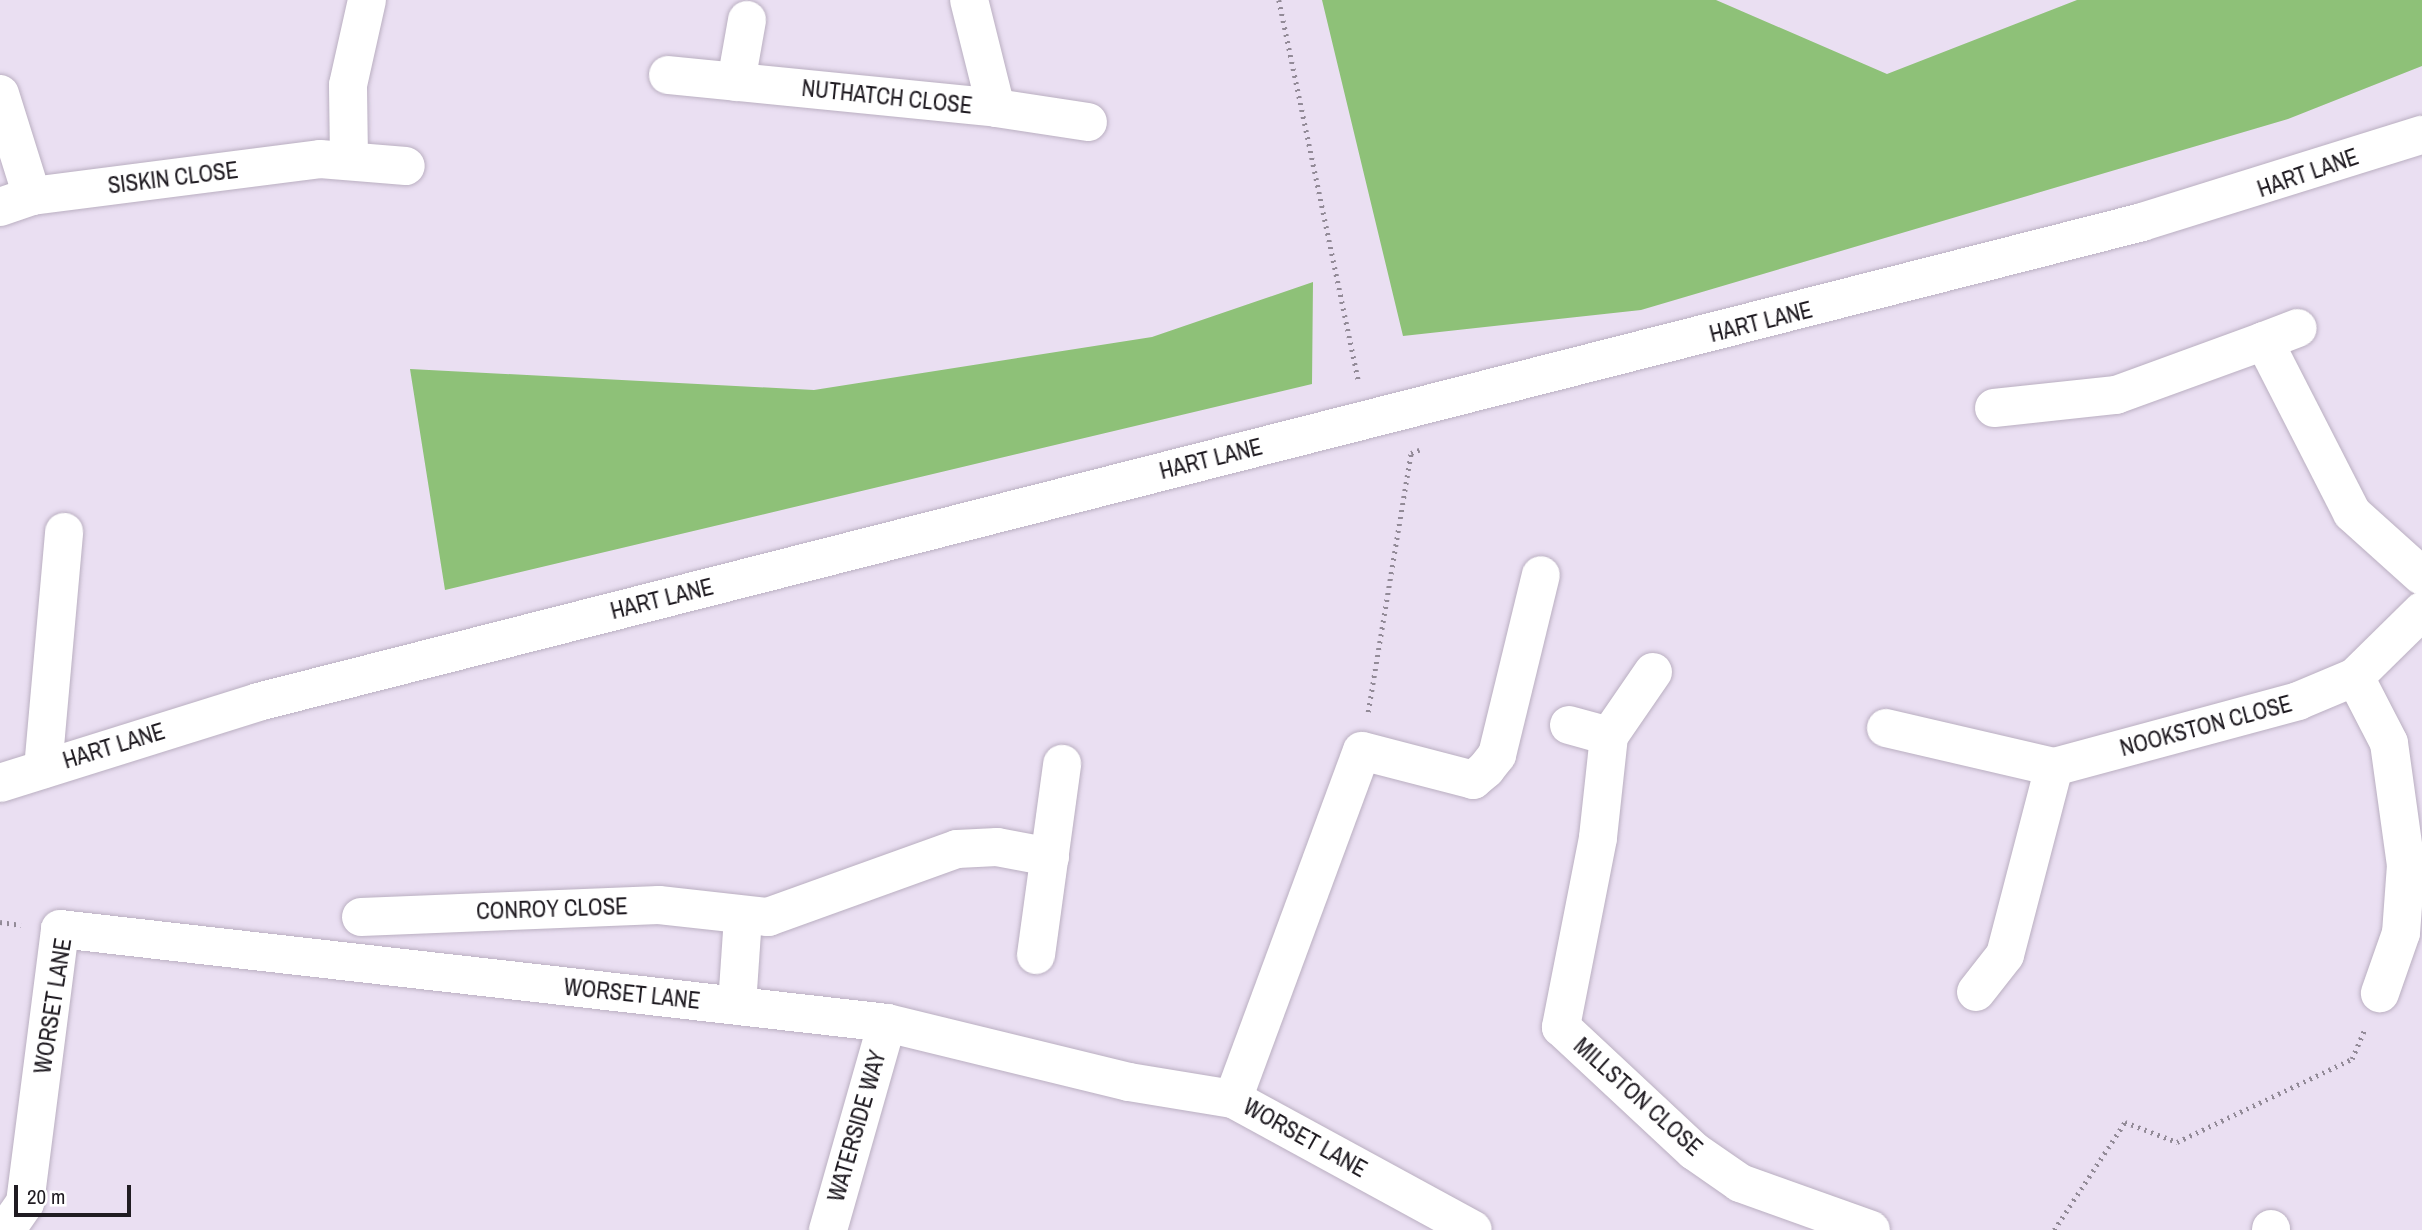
<!DOCTYPE html>
<style>
body{margin:0}
#map{position:relative;width:2422px;height:1230px;overflow:hidden;background:#eadff2;font-family:"Archivo Narrow",sans-serif}
div>[style]{position:absolute}
.forest>*{inset:0;background:#8ec178}
.path>*{height:4.5px;margin-top:-2.25px;transform-origin:0;background:repeating-linear-gradient(90deg,#928a97 0 2px,transparent 0 7px)}
.roads{filter:drop-shadow(0 0 2px #baafc1) drop-shadow(0 0 2px #baafc1)}
.minor>*{height:38px;margin:-19px;padding:0 19px;transform-origin:19px;border-radius:19px;background:#fff}
span{translate:-50% -50%;white-space:nowrap;text-align:center;line-height:1.15;-webkit-text-stroke:5px #fff;paint-order:stroke}
.street-label{font-size:23px;color:#201c22}
.scale{position:absolute;left:14px;top:1185px;width:117px;height:32px;box-sizing:border-box;border:4px solid #201c22;border-top:0;padding-left:9px;font-size:21px;line-height:24px;white-space:nowrap;color:#201c22;-webkit-text-stroke:5px #fff;paint-order:stroke}
</style>
<div id="map">
<div class="forest">
<div style="clip-path:polygon(1322px 0,1716px 0,1887px 74px,2077px 0,2422px 0,2422px 66px,2288px 119px,1641px 310px,1403px 336px)"></div>
<div style="clip-path:polygon(1313px 282px,1312px 384px,445px 590px,410px 369px,814px 390px,1152px 337px)"></div>
</div>
<div class="path">
<div style="left:1279px;top:0;width:391px;rotate:78.2deg"></div>
<div style="left:1368px;top:712px;width:263px;rotate:-80.6deg"></div>
<div style="left:1411px;top:453px;width:9px;rotate:-21deg"></div>
<div style="left:0;top:922px;width:21px;rotate:8deg"></div>
<div style="left:2054px;top:1230px;width:129px;rotate:-56.7deg"></div>
<div style="left:2125px;top:1122px;width:56px;rotate:21deg"></div>
<div style="left:2177px;top:1142px;width:194px;rotate:-25.4deg"></div>
<div style="left:2352px;top:1059px;width:34px;rotate:-67deg"></div>
</div>
<div class="roads">
<div class="minor">
<div style="left:668px;top:75px;width:330px;rotate:5.7deg"></div>
<div style="left:996px;top:108px;width:111px;rotate:-104deg"></div>
<div style="left:736px;top:82px;width:63px;rotate:-79.9deg"></div>
<div style="left:0;top:94px;width:107px;rotate:72.6deg"></div>
<div style="left:996px;top:108px;width:93px;rotate:8.7deg"></div>
<div style="left:349px;top:159px;width:74px;rotate:-90.8deg"></div>
<div style="left:348px;top:85px;width:87px;rotate:-77.4deg"></div>
<div style="left:0;top:207px;width:34px;rotate:-19deg"></div>
<div style="left:32px;top:196px;width:290px;rotate:-7.3deg"></div>
<div style="left:320px;top:159px;width:86px;rotate:4.7deg"></div>
<div style="left:2264px;top:341px;width:36px;rotate:-21deg"></div>
<div style="left:1994px;top:408px;width:123px;rotate:-6.1deg"></div>
<div style="left:2116px;top:395px;width:158px;rotate:-20deg"></div>
<div style="left:2264px;top:341px;width:193px;rotate:62.9deg"></div>
<div style="left:2352px;top:513px;width:94px;rotate:42deg"></div>
<div style="left:1653px;top:672px;width:78px;rotate:124.5deg"></div>
<div style="left:1609px;top:736px;width:103px;rotate:96.2deg"></div>
<div style="left:1598px;top:838px;width:193px;rotate:101.1deg"></div>
<div style="left:1561px;top:1027px;width:182px;rotate:43deg"></div>
<div style="left:1694px;top:1151px;width:56px;rotate:34.8deg"></div>
<div style="left:1740px;top:1183px;width:139px;rotate:19.7deg"></div>
<div style="left:2355px;top:677px;width:74px;rotate:62.7deg"></div>
<div style="left:2389px;top:743px;width:123px;rotate:82.1deg"></div>
<div style="left:2406px;top:865px;width:68px;rotate:94.2deg"></div>
<div style="left:2401px;top:933px;width:64px;rotate:109.3deg"></div>
<div style="left:1569px;top:725px;width:41px;rotate:15.4deg"></div>
<div style="left:1886px;top:728px;width:172px;rotate:13.1deg"></div>
<div style="left:43px;top:769px;width:238px;rotate:-84.9deg"></div>
<div style="left:0;top:783px;width:270px;rotate:-17.4deg"></div>
<div style="left:258px;top:702px;width:1944px;rotate:-14.29deg"></div>
<div style="left:2142px;top:222px;width:293px;rotate:-17.3deg"></div>
<div style="left:361px;top:917px;width:298px;rotate:-2.3deg"></div>
<div style="left:659px;top:905px;width:110px;rotate:6.3deg"></div>
<div style="left:768px;top:917px;width:201px;rotate:-19.8deg"></div>
<div style="left:957px;top:849px;width:40px;rotate:-2.9deg"></div>
<div style="left:997px;top:847px;width:54px;rotate:10.7deg"></div>
<div style="left:1036px;top:955px;width:193px;rotate:-82.2deg"></div>
<div style="left:1976px;top:992px;width:47px;rotate:-51.9deg"></div>
<div style="left:2005px;top:955px;width:194px;rotate:-75.4deg"></div>
<div style="left:2054px;top:767px;width:253px;rotate:-15.1deg"></div>
<div style="left:2298px;top:701px;width:62px;rotate:-22.8deg"></div>
<div style="left:2355px;top:677px;width:94px;rotate:-44.6deg"></div>
<div style="left:737px;top:1005px;width:89px;rotate:-86.1deg"></div>
<div style="left:1233px;top:1099px;width:371px;rotate:-69.7deg"></div>
<div style="left:1362px;top:751px;width:115px;rotate:14.6deg"></div>
<div style="left:1473px;top:780px;width:17px;rotate:-40deg"></div>
<div style="left:1486px;top:769px;width:18px;rotate:-52deg"></div>
<div style="left:1497px;top:755px;width:185px;rotate:-76.3deg"></div>
<div style="left:2271px;top:1229px;width:1px;rotate:90deg"></div>
<div style="left:6px;top:1230px;width:33px;rotate:-55deg"></div>
<div style="left:25px;top:1203px;width:276px;rotate:-82.7deg"></div>
<div style="left:60px;top:929px;width:832px;rotate:6.48deg"></div>
<div style="left:887px;top:1023px;width:249px;rotate:13.7deg"></div>
<div style="left:1129px;top:1082px;width:105px;rotate:9.3deg"></div>
<div style="left:1233px;top:1099px;width:273px;rotate:28.6deg"></div>
<div style="left:828px;top:1230px;width:215px;rotate:-74.1deg"></div>
</div>
</div>
<div class="street-label">
<span style="left:887px;top:97px;rotate:6deg">NUTHATCH CLOSE</span>
<span style="left:2308px;top:173px;rotate:-19deg">HART LANE</span>
<span style="left:173px;top:178px;rotate:-7deg">SISKIN CLOSE</span>
<span style="left:1761px;top:322px;rotate:-14deg">HART LANE</span>
<span style="left:1211px;top:459px;rotate:-14deg">HART LANE</span>
<span style="left:662px;top:599px;rotate:-14deg">HART LANE</span>
<span style="left:2206px;top:726px;rotate:-15deg">NOOKSTON CLOSE</span>
<span style="left:114px;top:746px;rotate:-17deg">HART LANE</span>
<span style="left:552px;top:909px;rotate:-2deg">CONROY CLOSE</span>
<span style="left:632px;top:994px;rotate:6deg">WORSET LANE</span>
<span style="left:53px;top:1006px;rotate:-81deg">WORSET LANE</span>
<span style="left:1638px;top:1097px;rotate:42deg">MILLSTON CLOSE</span>
<span style="left:857px;top:1126px;rotate:-74deg">WATERSIDE WAY</span>
<span style="left:1305px;top:1138px;rotate:29deg">WORSET LANE</span>
</div>
<div class="scale">20 m</div>
</div>
